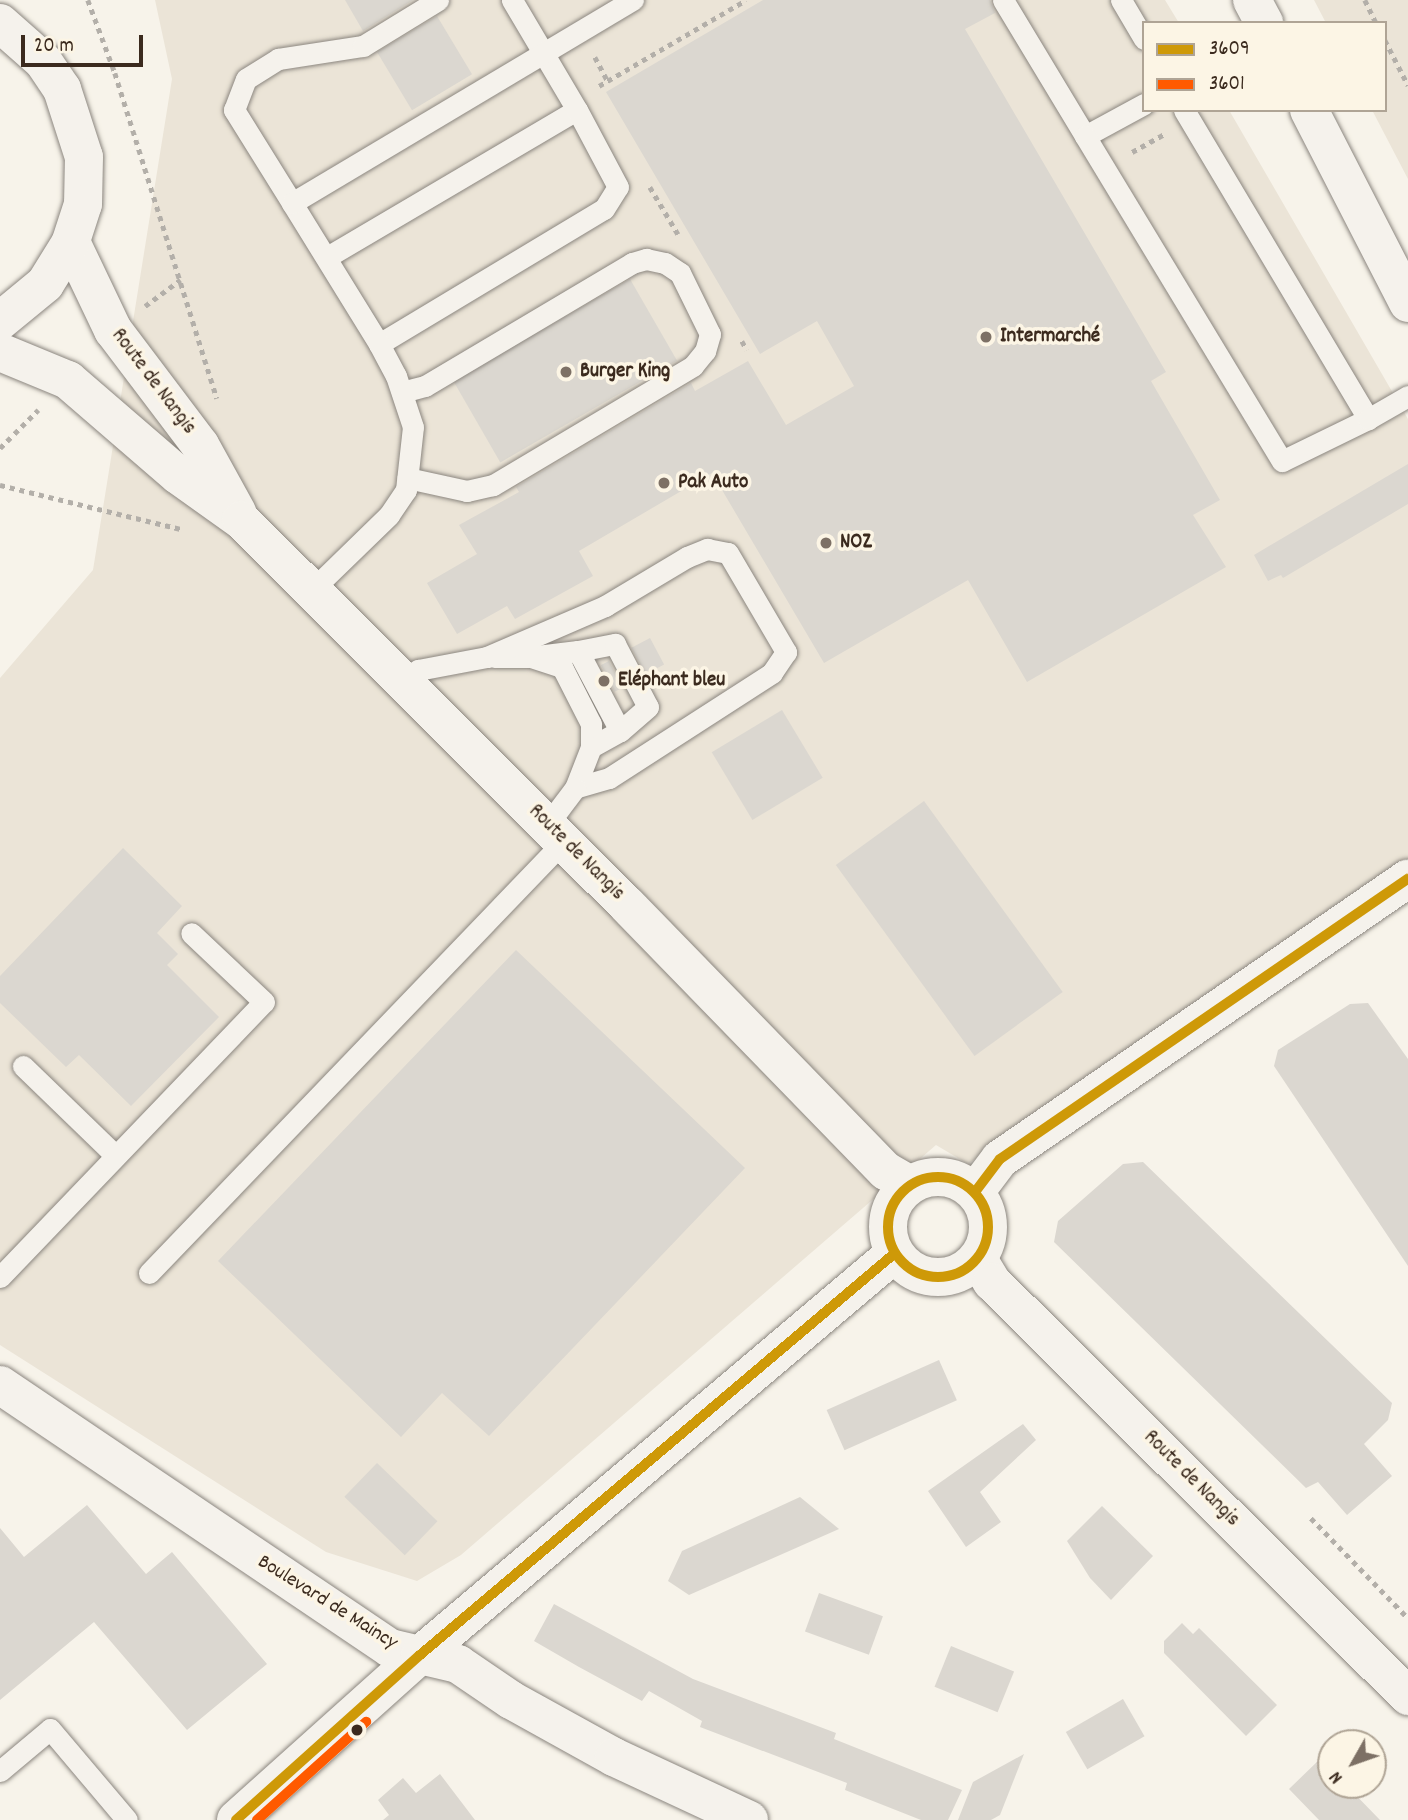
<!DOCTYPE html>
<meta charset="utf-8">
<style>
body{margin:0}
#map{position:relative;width:1408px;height:1820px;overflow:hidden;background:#f7f3ea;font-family:Dekko,sans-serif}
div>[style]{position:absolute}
.built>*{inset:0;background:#ebe4d7}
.building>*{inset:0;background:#dbd7d0;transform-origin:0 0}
.path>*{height:4.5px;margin-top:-2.25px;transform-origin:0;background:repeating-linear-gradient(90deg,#b3afa9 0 5px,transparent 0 10px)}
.roads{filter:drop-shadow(0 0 2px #8b867f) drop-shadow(0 0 2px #8b867f)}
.lane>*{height:21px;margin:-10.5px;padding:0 10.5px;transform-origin:10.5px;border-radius:10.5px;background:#f5f2ec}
.street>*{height:38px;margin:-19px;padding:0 19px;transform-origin:19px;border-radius:19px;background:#f5f2ec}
.secondary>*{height:38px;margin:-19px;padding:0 19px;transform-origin:19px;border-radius:19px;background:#f5f2ec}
.secondary>.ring{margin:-19px;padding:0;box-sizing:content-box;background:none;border:38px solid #f5f2ec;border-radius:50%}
.primary>*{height:38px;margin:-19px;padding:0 19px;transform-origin:19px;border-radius:19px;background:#f5f2ec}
.bus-1>*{height:10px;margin:-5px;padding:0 5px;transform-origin:5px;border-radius:5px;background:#ce9908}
.bus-1>.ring{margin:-5px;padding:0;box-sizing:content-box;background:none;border:10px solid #ce9908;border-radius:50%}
.bus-2>*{height:10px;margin:-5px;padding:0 5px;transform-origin:5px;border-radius:5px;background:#ff5a00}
.dots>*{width:19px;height:19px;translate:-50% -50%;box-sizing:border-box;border:4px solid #fcf5e5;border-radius:50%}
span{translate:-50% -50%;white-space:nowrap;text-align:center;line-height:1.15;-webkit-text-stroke:7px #fcf5e5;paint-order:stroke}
.poi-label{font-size:21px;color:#3b2a1e;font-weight:700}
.left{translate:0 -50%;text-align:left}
.street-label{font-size:21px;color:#3b2a1e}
.legend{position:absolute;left:1142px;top:21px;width:245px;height:91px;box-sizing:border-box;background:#fcf5e5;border:2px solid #afa495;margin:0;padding:9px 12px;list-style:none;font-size:21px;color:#3b2a1e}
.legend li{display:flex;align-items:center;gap:14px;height:35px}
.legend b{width:35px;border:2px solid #afa495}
.north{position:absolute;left:1317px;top:1729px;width:70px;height:70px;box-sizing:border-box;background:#fcf5e5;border:2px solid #afa495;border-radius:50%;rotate:230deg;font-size:19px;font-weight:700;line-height:28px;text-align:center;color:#3b2a1e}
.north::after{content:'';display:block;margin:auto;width:24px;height:32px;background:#7d7065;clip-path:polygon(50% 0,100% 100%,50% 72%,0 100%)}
.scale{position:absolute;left:21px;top:35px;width:122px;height:32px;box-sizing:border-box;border:4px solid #3b2a1e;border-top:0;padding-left:9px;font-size:21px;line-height:24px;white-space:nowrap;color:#3b2a1e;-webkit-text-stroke:5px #fcf5e5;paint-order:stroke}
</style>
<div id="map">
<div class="built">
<div style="clip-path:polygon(155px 0,1165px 0,1179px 23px,1144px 23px,1144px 110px,1229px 110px,1408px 419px,1408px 863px,968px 1164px,936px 1145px,461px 1555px,417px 1581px,326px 1552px,0 1345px,0 678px,93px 570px,172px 79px)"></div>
<div style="clip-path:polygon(1314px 0,1408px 0,1408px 179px,1372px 110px,1385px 110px,1385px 23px,1326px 23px)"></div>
</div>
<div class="building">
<div style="clip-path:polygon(345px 0,413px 0,363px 31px)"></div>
<div style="clip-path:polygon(763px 0,990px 0,995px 13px,965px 29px,1166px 372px,1151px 381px,1220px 500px,1193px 515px,1226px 567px,1027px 682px,968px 580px,824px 663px,712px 473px,579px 551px,593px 576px,515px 619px,507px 606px,457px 634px,427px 583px,477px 554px,459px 525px,519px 492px,516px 487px,691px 383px,695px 391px,748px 361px,786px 425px,854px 386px,817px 321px,760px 354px,606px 92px)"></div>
<div style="left:437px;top:16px;width:68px;height:70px;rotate:59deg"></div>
<div style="left:630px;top:279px;width:94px;height:204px;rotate:60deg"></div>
<div style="clip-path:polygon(1408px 464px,1408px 504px,1283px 578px,1281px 575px,1268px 581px,1254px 555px)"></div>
<div style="left:650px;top:638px;width:30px;height:21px;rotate:62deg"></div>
<div style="left:609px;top:661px;width:30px;height:9px;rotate:63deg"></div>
<div style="left:782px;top:710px;width:79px;height:82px;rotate:59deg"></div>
<div style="left:924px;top:801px;width:236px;height:109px;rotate:54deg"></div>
<div style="clip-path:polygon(123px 848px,182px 906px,157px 933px,178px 954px,167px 965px,219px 1017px,131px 1106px,79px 1055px,66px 1067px,0 1003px,0 976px)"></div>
<div style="clip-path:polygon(516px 950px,745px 1168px,489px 1436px,442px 1393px,401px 1437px,218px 1261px)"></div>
<div style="clip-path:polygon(1368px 1003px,1408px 1059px,1408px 1266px,1274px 1066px,1278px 1050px,1350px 1004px)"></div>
<div style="clip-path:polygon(1143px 1162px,1392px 1403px,1388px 1420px,1364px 1444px,1392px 1476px,1347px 1515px,1318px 1482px,1306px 1488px,1054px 1242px,1058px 1221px,1123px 1164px)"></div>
<div style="left:939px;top:1360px;width:44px;height:123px;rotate:66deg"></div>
<div style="clip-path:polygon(1023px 1424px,1036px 1440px,980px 1492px,1001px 1522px,966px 1547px,928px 1491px)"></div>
<div style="left:377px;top:1463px;width:84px;height:47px;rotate:44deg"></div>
<div style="clip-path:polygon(800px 1497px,839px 1529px,689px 1595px,668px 1581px,682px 1551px)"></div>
<div style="clip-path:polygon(87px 1505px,146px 1574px,172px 1552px,267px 1664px,187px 1730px,94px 1622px,0 1700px,0 1528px,24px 1557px)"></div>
<div style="clip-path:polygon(1102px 1506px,1153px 1556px,1111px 1600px,1090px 1578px,1067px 1541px)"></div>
<div style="left:819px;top:1593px;width:68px;height:41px;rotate:20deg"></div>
<div style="clip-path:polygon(554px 1604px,693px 1679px,836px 1733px,834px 1739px,962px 1790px,948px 1820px,921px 1820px,845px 1790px,847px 1783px,700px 1727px,702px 1721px,649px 1691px,642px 1701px,579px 1667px,534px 1641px)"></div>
<div style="clip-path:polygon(1182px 1623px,1193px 1634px,1199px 1628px,1277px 1705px,1246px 1736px,1164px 1653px,1164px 1641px)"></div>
<div style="left:951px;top:1646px;width:68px;height:44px;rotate:22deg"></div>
<div style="left:1123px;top:1699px;width:43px;height:66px;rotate:60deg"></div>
<div style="clip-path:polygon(1024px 1754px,1000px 1815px,991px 1820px,958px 1820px,973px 1782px)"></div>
<div style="clip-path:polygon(1320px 1759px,1331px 1770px,1331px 1785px,1346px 1785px,1380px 1820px,1319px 1820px,1289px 1789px)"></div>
<div style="clip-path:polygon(440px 1774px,475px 1820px,383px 1820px,389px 1815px,378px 1800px,403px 1778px,416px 1793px)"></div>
</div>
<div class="path">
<div style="left:88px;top:0;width:78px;rotate:69.7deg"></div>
<div style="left:115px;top:73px;width:341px;rotate:72.6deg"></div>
<div style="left:1365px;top:0;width:25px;rotate:64deg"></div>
<div style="left:1385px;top:40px;width:51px;rotate:62.9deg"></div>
<div style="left:595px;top:57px;width:27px;rotate:62deg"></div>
<div style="left:599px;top:86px;width:170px;rotate:-30.3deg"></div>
<div style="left:1132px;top:152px;width:37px;rotate:-29deg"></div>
<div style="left:650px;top:187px;width:55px;rotate:59.2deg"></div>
<div style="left:145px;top:306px;width:44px;rotate:-36.6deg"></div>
<div style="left:742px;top:341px;width:10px;rotate:61deg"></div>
<div style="left:0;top:448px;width:54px;rotate:-45deg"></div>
<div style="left:0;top:485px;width:186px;rotate:13.7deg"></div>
<div style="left:1311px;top:1518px;width:139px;rotate:45.9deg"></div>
</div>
<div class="roads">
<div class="lane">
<div style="left:1003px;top:0;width:159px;rotate:58.9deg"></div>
<div style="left:1121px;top:0;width:45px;rotate:59.5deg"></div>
<div style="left:1144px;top:104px;width:67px;rotate:151.5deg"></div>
<div style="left:1085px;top:136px;width:380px;rotate:58.8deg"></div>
<div style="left:1282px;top:461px;width:96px;rotate:-26deg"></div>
<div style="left:1184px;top:110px;width:360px;rotate:59.2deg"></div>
<div style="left:1368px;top:419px;width:46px;rotate:-29.9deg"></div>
<div style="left:292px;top:203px;width:110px;rotate:-121.9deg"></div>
<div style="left:234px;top:110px;width:33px;rotate:-69deg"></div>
<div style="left:246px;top:79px;width:38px;rotate:-32deg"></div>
<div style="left:278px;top:59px;width:86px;rotate:-8.7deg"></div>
<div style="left:363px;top:46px;width:88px;rotate:-31.5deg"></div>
<div style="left:327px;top:257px;width:290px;rotate:-30.5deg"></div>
<div style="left:577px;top:110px;width:128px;rotate:-120.6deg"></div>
<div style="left:379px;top:344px;width:262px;rotate:-31deg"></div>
<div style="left:604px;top:209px;width:26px;rotate:-58deg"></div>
<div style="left:618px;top:187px;width:87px;rotate:-118deg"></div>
<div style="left:402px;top:392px;width:24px;rotate:-15deg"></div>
<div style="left:425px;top:386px;width:241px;rotate:-30.7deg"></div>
<div style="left:632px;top:263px;width:15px;rotate:-16deg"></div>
<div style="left:646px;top:259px;width:19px;rotate:12deg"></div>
<div style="left:665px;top:263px;width:18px;rotate:34deg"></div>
<div style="left:680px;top:273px;width:68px;rotate:63.8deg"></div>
<div style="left:710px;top:334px;width:18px;rotate:106deg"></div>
<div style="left:705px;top:351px;width:19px;rotate:129deg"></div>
<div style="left:693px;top:366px;width:233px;rotate:149.2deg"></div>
<div style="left:493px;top:485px;width:27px;rotate:167deg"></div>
<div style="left:467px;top:491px;width:61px;rotate:-167.8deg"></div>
<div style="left:313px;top:589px;width:106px;rotate:-44.2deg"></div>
<div style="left:389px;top:515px;width:30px;rotate:-56deg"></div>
<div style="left:406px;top:490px;width:63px;rotate:-83.7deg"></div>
<div style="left:413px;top:427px;width:54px;rotate:-108.4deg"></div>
<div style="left:396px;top:376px;width:36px;rotate:-118deg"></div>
<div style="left:379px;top:344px;width:166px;rotate:-121.7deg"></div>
<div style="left:292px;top:203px;width:397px;rotate:-30.8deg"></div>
<div style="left:578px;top:651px;width:38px;rotate:-11deg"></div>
<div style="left:615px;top:644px;width:71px;rotate:62.4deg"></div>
<div style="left:648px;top:707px;width:37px;rotate:139deg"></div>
<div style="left:537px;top:656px;width:41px;rotate:-7deg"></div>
<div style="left:578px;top:651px;width:90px;rotate:62.3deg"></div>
<div style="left:620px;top:731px;width:33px;rotate:151deg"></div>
<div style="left:494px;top:657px;width:37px"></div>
<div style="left:531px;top:657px;width:33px;rotate:18deg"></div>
<div style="left:562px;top:667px;width:64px;rotate:63deg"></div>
<div style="left:591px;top:724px;width:23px;rotate:90deg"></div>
<div style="left:591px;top:747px;width:44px;rotate:111.3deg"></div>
<div style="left:405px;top:682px;width:18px;rotate:-43deg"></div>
<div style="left:418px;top:670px;width:70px;rotate:-10.7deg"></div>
<div style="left:487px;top:657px;width:129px;rotate:-23.4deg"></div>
<div style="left:605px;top:606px;width:96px;rotate:-30.9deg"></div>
<div style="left:687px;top:557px;width:22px;rotate:-22deg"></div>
<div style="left:707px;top:549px;width:21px;rotate:11deg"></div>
<div style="left:728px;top:553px;width:115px;rotate:59.6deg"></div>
<div style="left:786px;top:652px;width:25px;rotate:124deg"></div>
<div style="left:772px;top:673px;width:194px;rotate:147.2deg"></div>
<div style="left:609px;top:778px;width:35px;rotate:164deg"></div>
<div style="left:575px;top:788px;width:46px;rotate:127.1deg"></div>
<div style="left:23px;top:1066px;width:129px;rotate:44.1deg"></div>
<div style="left:149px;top:1273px;width:599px;rotate:-46.15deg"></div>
<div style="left:0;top:1277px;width:381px;rotate:-46.2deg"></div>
<div style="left:264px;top:1002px;width:100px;rotate:-136.6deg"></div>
<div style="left:0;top:1771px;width:65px;rotate:-40deg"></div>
<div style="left:50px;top:1729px;width:119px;rotate:49.8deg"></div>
</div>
<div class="street">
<div style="left:0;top:1385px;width:470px;rotate:34deg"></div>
<div style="left:390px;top:1648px;width:70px;rotate:13.2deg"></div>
<div style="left:458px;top:1664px;width:64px;rotate:34.2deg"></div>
<div style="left:511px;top:1700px;width:118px;rotate:29deg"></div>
<div style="left:614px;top:1757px;width:149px;rotate:25deg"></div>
<div style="left:236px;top:1820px;width:247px;rotate:-41.9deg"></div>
<div style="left:420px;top:1655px;width:622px;rotate:-40.24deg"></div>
</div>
<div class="secondary">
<div style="left:1252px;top:0;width:26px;rotate:62deg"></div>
<div style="left:1309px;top:110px;width:217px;rotate:62.8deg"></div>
<div style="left:71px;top:242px;width:98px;rotate:64.5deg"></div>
<div style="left:113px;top:330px;width:144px;rotate:52.9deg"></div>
<div style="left:200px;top:445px;width:77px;rotate:61.1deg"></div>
<div style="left:0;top:352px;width:74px;rotate:22.4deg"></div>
<div style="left:68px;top:380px;width:145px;rotate:40.8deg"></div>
<div style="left:178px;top:475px;width:77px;rotate:35.5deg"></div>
<div style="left:241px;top:520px;width:545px;rotate:44.93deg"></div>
<div style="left:627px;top:905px;width:371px;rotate:45.8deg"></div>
<div style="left:886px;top:1171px;width:28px;rotate:30deg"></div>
<div class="ring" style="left:888px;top:1177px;width:62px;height:62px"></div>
<div style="left:975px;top:1192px;width:41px;rotate:-52.9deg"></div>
<div style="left:1000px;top:1159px;width:495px;rotate:-34.5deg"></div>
<div style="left:978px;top:1259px;width:27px;rotate:59deg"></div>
<div style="left:992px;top:1282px;width:587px;rotate:44.86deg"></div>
</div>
<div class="primary">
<div style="left:0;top:23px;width:57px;rotate:41.5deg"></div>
<div style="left:43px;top:61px;width:34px;rotate:56deg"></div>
<div style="left:62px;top:89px;width:71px;rotate:72.1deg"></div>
<div style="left:84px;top:157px;width:47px;rotate:91.2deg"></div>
<div style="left:83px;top:204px;width:40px;rotate:108deg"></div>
<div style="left:71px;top:242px;width:49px;rotate:121.8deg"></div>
<div style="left:45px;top:284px;width:58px;rotate:140.6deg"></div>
</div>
</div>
<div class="bus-1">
<div class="ring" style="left:888px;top:1177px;width:90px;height:90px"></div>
<div style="left:975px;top:1192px;width:41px;rotate:-52.9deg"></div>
<div style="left:1000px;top:1159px;width:495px;rotate:-34.5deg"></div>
<div style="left:236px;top:1820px;width:247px;rotate:-41.9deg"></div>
<div style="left:420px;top:1655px;width:622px;rotate:-40.24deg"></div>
</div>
<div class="bus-2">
<div style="left:257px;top:1820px;width:147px;rotate:-42deg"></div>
</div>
<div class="dots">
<div style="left:986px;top:337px;background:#7d7065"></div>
<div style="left:566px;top:372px;background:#7d7065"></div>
<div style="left:664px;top:483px;background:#7d7065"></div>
<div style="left:826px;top:543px;background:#7d7065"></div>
<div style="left:604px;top:681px;background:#7d7065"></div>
<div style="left:357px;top:1730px;background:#3b2a1e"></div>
</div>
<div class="poi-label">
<span class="left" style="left:1000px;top:337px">Intermarché</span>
<span class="left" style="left:580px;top:372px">Burger King</span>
<span class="left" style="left:678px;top:483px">Pak Auto</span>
<span class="left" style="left:840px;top:543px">NOZ</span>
<span class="left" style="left:618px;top:681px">Eléphant bleu</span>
</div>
<div class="street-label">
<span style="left:153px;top:382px;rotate:53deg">Route de Nangis</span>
<span style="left:576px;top:853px;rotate:45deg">Route de Nangis</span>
<span style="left:1191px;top:1479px;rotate:45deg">Route de Nangis</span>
<span style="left:327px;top:1603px;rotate:32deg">Boulevard de Maincy</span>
</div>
<ul class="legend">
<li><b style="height:9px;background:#ce9908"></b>3609</li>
<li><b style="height:9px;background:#ff5a00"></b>3601</li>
</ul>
<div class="north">N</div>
<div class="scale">20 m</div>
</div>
